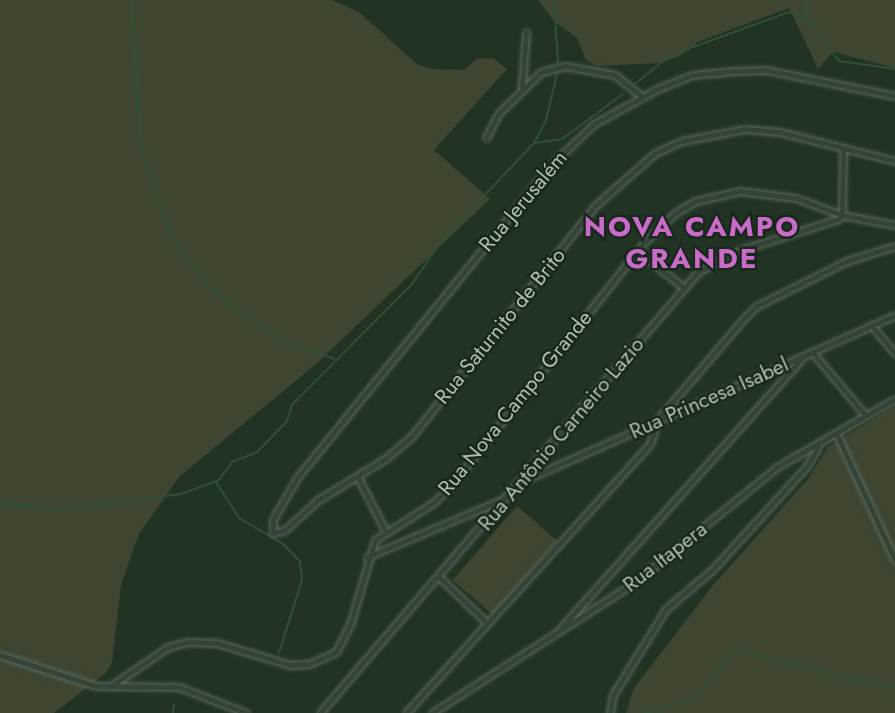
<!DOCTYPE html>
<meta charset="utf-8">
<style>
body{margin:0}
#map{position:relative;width:895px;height:713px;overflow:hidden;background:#213323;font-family:Jost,sans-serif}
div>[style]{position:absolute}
.green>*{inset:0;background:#3e4632;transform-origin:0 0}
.stream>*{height:2px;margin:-1px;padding:0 1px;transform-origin:1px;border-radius:1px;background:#2f5034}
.roads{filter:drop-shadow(0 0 2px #57685a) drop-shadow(0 0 2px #57685a)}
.minor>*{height:5px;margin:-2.5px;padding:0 2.5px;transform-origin:2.5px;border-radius:2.5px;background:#344436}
span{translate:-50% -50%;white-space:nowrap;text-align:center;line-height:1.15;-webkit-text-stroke:5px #19281c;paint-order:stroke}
.street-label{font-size:21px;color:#aec1b1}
.district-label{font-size:28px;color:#ca6bca;font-weight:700;letter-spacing:2px}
</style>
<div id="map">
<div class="green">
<div style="clip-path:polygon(0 0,332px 0,359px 12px,417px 64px,432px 69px,464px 70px,478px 58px,494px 59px,507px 69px,434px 150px,490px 199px,316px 364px,179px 477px,139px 534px,121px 585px,112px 663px,105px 674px,54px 713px,0 713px)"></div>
<div style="clip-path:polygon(538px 0,895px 0,895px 68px,833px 52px,818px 69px,789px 8px,698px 42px,680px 56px,659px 63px,597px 66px,586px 60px,577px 38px,555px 22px)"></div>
<div style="clip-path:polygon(895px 406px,895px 713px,626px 713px,634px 688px,714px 584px,809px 478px,828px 447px)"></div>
<div style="left:517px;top:506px;width:53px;height:98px;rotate:41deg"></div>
</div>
<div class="stream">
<div style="left:131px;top:0;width:151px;rotate:85.8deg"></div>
<div style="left:142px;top:151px;width:93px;rotate:70.6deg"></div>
<div style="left:173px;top:239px;width:56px;rotate:52.9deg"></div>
<div style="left:207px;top:284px;width:35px;rotate:43deg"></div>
<div style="left:233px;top:308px;width:67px;rotate:32.7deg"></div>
<div style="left:289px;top:344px;width:48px;rotate:18.1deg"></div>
<div style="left:554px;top:0;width:63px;rotate:86.4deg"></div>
<div style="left:806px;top:16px;width:16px;rotate:-90deg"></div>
<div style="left:635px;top:84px;width:36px;rotate:-39deg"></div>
<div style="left:663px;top:61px;width:33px;rotate:-25deg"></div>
<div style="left:693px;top:47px;width:102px;rotate:-20deg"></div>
<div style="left:789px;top:12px;width:19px;rotate:21deg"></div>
<div style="left:807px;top:19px;width:53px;rotate:52.7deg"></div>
<div style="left:839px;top:61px;width:57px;rotate:8.1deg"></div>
<div style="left:535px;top:143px;width:27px;rotate:-8deg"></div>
<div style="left:562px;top:139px;width:76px;rotate:-36.4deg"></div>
<div style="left:216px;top:482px;width:43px;rotate:57.4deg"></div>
<div style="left:239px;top:518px;width:50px;rotate:30.2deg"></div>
<div style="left:282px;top:543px;width:25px;rotate:45deg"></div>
<div style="left:300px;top:561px;width:19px;rotate:84deg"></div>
<div style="left:302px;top:580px;width:77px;rotate:107.5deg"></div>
<div style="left:0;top:504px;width:56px;rotate:6.1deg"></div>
<div style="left:56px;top:510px;width:126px;rotate:-7.3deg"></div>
<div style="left:181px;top:494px;width:40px;rotate:-20.2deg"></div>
<div style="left:219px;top:480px;width:22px;rotate:-54deg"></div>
<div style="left:232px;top:462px;width:27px;rotate:-22deg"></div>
<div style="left:257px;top:452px;width:43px;rotate:-45.9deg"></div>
<div style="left:287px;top:421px;width:17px;rotate:-73deg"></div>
<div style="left:292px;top:405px;width:170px;rotate:-45.2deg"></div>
<div style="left:412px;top:284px;width:53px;rotate:-55.7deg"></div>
<div style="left:442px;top:240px;width:134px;rotate:-46.5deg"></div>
<div style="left:534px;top:143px;width:26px;rotate:-62deg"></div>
<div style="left:546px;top:120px;width:47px;rotate:-76.6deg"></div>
<div style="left:173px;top:713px;width:8px;rotate:-83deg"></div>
<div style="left:645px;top:713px;width:53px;rotate:-16.4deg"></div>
<div style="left:696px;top:698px;width:61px;rotate:-51.6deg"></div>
<div style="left:734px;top:650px;width:165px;rotate:13.3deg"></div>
</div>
<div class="roads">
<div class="minor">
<div style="left:522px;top:87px;width:55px;rotate:-85.8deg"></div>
<div style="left:895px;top:96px;width:132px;rotate:-168.6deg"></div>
<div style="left:766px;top:70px;width:32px;rotate:178deg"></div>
<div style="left:734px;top:71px;width:42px;rotate:174.6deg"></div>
<div style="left:692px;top:75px;width:35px;rotate:158deg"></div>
<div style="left:659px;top:88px;width:74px;rotate:151deg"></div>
<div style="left:594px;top:124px;width:58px;rotate:136.4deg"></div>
<div style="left:552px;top:164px;width:405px;rotate:129.1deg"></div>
<div style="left:297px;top:478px;width:48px;rotate:120.3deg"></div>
<div style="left:273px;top:519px;width:14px;rotate:90deg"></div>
<div style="left:273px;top:533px;width:12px;rotate:-14deg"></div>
<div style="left:285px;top:530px;width:45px;rotate:-42.3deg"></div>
<div style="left:318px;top:500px;width:79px;rotate:-31.5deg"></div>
<div style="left:385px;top:459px;width:35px;rotate:-40deg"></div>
<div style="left:412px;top:436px;width:295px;rotate:-51.5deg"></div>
<div style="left:596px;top:205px;width:79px;rotate:-41.4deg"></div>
<div style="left:655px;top:153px;width:30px;rotate:-24deg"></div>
<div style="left:682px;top:141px;width:64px;rotate:-10.8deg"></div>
<div style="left:745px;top:129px;width:35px;rotate:5deg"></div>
<div style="left:780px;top:132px;width:119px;rotate:14.2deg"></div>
<div style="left:486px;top:138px;width:27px;rotate:-63deg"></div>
<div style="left:498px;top:114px;width:60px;rotate:-44.3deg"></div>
<div style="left:541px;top:72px;width:25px;rotate:-14deg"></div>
<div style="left:565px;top:66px;width:51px;rotate:10.2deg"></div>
<div style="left:615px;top:75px;width:35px;rotate:39deg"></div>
<div style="left:637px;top:251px;width:58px;rotate:38deg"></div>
<div style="left:871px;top:325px;width:38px;rotate:50deg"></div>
<div style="left:812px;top:352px;width:82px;rotate:49.9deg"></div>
<div style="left:836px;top:433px;width:140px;rotate:65.1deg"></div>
<div style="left:357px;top:476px;width:61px;rotate:62.6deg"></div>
<div style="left:525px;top:480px;width:405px;rotate:-24deg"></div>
<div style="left:367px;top:557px;width:151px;rotate:-23deg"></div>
<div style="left:439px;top:577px;width:66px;rotate:43.8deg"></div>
<div style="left:560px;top:629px;width:365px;rotate:-48.2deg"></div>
<div style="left:0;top:655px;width:101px;rotate:17.9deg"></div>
<div style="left:96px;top:686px;width:83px;rotate:0.7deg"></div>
<div style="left:179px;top:687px;width:72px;rotate:21.2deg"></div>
<div style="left:111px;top:686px;width:69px;rotate:-34.4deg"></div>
<div style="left:168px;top:647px;width:21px;rotate:-14deg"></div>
<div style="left:188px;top:642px;width:29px;rotate:2deg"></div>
<div style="left:217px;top:643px;width:76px;rotate:16.8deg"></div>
<div style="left:290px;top:665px;width:19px;rotate:-3deg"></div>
<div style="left:309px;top:664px;width:30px;rotate:-24deg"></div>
<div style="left:336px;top:652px;width:30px;rotate:-63deg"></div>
<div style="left:350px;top:625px;width:89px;rotate:-73.6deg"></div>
<div style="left:375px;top:540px;width:69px;rotate:-32.5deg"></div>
<div style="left:433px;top:503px;width:25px;rotate:-43deg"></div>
<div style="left:451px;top:486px;width:306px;rotate:-51.6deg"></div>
<div style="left:641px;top:246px;width:47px;rotate:-44.1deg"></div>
<div style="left:675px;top:213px;width:24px;rotate:-30deg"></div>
<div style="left:696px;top:201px;width:45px;rotate:-12.8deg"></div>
<div style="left:740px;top:191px;width:56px;rotate:7.1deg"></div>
<div style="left:796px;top:198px;width:49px;rotate:20.3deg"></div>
<div style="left:842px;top:215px;width:54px;rotate:10.7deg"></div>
<div style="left:320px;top:713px;width:581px;rotate:-49.4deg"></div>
<div style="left:698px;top:272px;width:48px;rotate:-27.1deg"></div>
<div style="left:741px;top:250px;width:102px;rotate:-17.7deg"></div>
<div style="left:838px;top:219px;width:6px;rotate:-45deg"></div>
<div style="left:842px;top:215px;width:64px;rotate:-89.1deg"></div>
<div style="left:406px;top:713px;width:363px;rotate:-47.8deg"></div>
<div style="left:650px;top:444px;width:26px;rotate:-72deg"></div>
<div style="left:658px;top:419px;width:134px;rotate:-49.5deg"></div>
<div style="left:745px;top:317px;width:16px;rotate:-43deg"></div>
<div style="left:757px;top:306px;width:101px;rotate:-26.6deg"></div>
<div style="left:847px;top:261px;width:50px;rotate:-17.4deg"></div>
<div style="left:432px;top:713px;width:245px;rotate:-32.8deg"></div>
<div style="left:638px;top:580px;width:179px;rotate:-39.1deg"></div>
<div style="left:777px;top:467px;width:136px;rotate:-30deg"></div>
<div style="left:610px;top:713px;width:18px;rotate:-81deg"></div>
<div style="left:613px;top:695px;width:101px;rotate:-58.4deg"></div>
<div style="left:666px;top:609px;width:62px;rotate:-40.4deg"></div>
<div style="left:713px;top:569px;width:141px;rotate:-47.6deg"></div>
<div style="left:808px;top:465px;width:21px;rotate:-62deg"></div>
</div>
</div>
<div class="street-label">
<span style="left:523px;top:201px;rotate:-50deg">Rua Jerusalém</span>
<span style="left:500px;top:326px;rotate:-51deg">Rua Saturnito de Brito</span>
<span style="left:709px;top:398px;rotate:-24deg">Rua Princesa Isabel</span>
<span style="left:515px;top:403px;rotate:-51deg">Rua Nova Campo Grande</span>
<span style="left:561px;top:434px;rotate:-50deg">Rua Antônio Carneiro Lazio</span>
<span style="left:665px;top:557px;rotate:-38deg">Rua Itapera</span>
</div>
<div class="district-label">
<span style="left:692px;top:243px">NOVA CAMPO<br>GRANDE</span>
</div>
</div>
